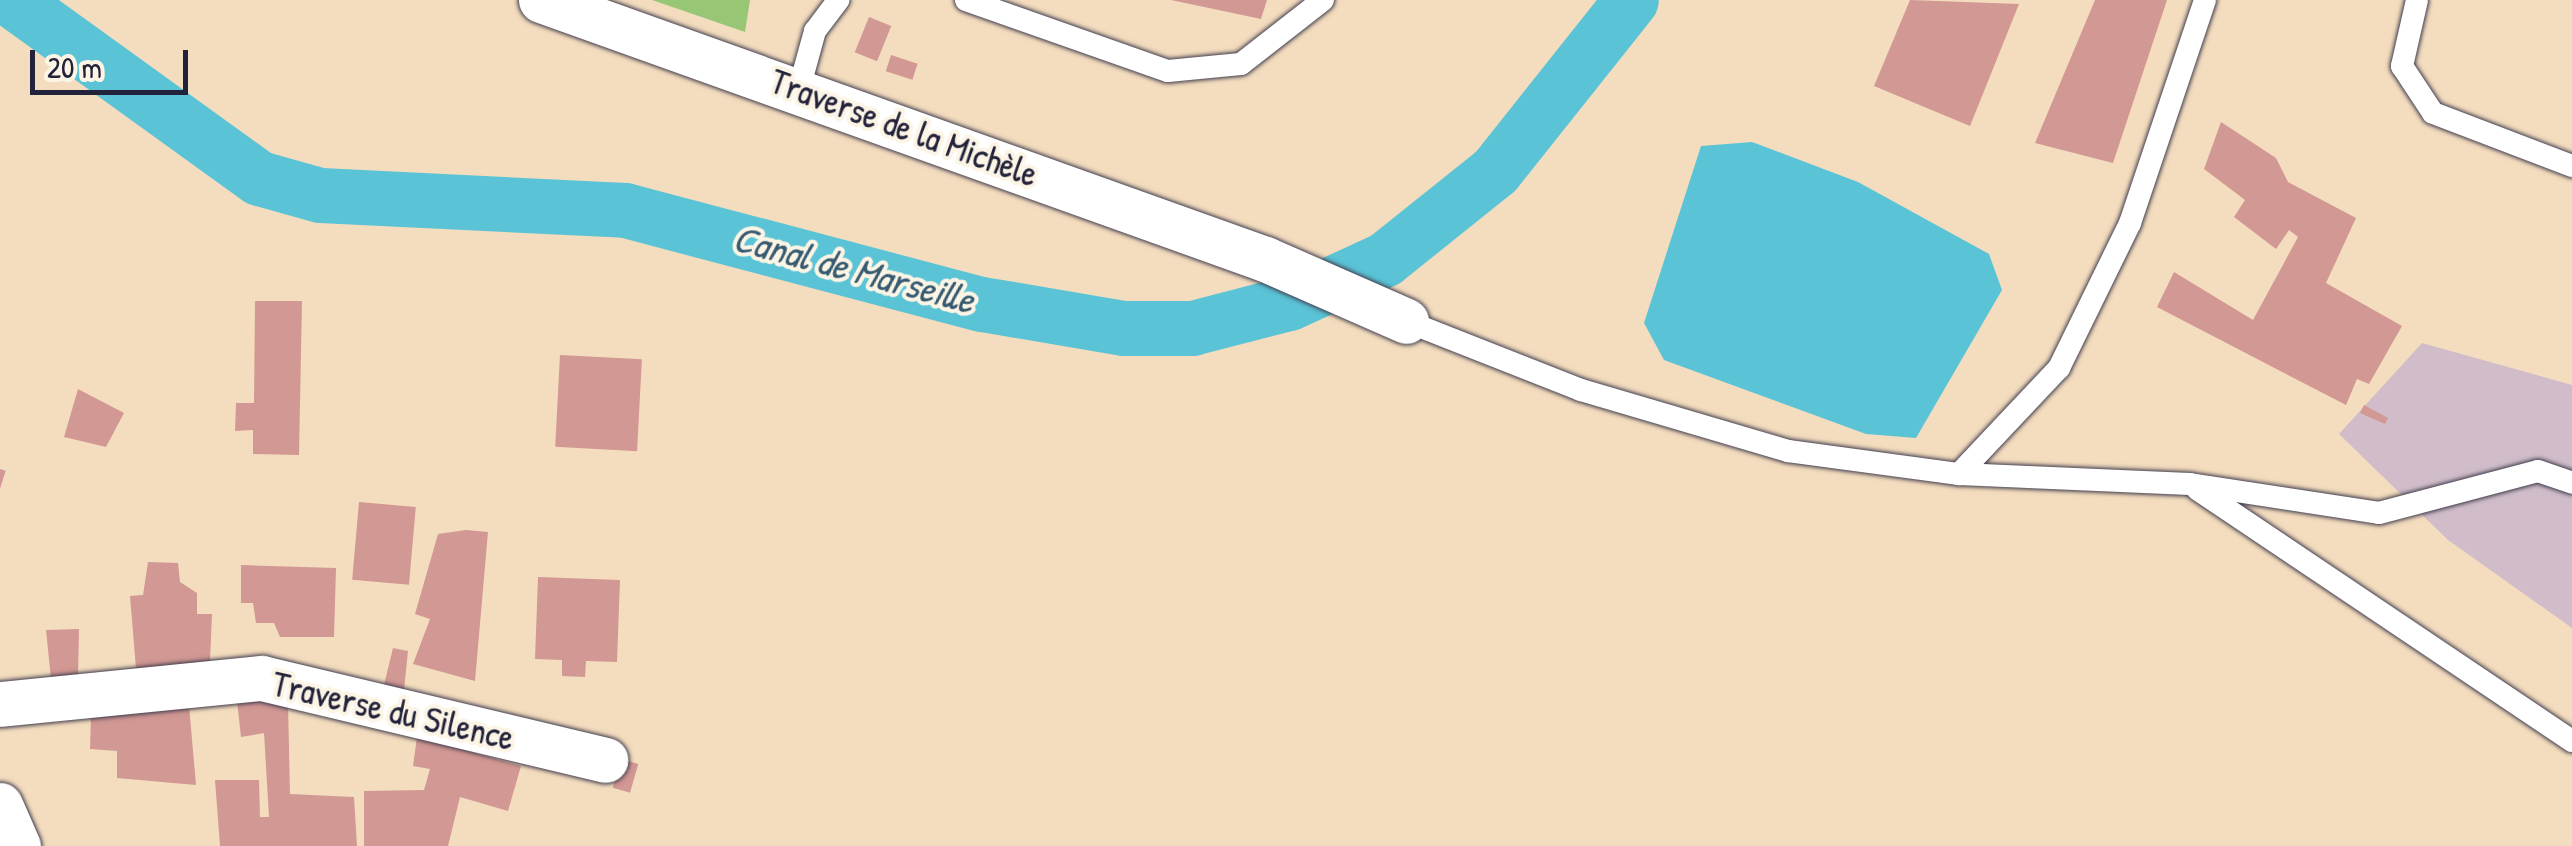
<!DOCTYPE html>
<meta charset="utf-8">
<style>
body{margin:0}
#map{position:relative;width:2572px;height:846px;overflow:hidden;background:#f4ddbe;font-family:"Patrick Hand",sans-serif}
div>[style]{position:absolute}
.industrial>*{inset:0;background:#d1bdca}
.green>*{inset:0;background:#97c675}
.water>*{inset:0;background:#5ac3d6}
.canal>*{height:55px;margin:-27.5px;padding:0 27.5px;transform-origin:27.5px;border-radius:27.5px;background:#5ac3d6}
.building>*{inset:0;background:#d29893;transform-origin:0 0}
.roads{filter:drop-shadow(0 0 2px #423e4f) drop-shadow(0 0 2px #423e4f)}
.lane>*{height:22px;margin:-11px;padding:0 11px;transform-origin:11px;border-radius:11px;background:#fff}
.street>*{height:45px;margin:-22.5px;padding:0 22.5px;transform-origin:22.5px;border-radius:22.5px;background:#fff}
span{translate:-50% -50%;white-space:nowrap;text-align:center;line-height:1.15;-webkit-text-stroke:8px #fcf5e5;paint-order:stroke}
.street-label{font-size:35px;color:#22223b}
.water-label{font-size:38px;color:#365a71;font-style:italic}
.scale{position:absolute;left:30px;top:50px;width:158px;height:45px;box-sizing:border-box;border:5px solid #22223b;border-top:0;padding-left:12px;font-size:30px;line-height:35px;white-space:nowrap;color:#22223b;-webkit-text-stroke:8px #fcf5e5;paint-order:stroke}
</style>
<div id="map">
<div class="industrial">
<div style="clip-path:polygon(2422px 343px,2572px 385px,2572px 628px,2448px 540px,2339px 434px)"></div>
</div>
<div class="green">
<div style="clip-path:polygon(652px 0,750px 0,745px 32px)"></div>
</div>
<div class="water">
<div style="clip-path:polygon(1752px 142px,1858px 182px,1989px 254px,2002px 290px,1916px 438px,1866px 434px,1664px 360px,1644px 323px,1701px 146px)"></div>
</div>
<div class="canal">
<div style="left:12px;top:0;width:304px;rotate:35.8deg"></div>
<div style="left:259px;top:178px;width:63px;rotate:15.6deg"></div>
<div style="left:320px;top:195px;width:305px;rotate:2.8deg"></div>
<div style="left:625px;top:210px;width:369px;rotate:14.8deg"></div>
<div style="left:982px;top:304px;width:144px;rotate:9.6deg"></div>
<div style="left:1124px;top:328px;width:68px"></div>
<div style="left:1192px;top:328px;width:100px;rotate:-14.5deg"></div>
<div style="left:1289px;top:303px;width:106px;rotate:-24.6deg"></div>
<div style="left:1385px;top:259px;width:141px;rotate:-38.7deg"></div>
<div style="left:1495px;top:171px;width:218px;rotate:-51.5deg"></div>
</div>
<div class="building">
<div style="clip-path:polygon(1171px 0,1267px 0,1261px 19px)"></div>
<div style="clip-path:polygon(1910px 0,2019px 4px,1970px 126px,1874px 86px)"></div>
<div style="clip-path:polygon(2095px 0,2167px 0,2113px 163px,2035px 143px)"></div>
<div style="left:869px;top:17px;width:24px;height:38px;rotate:22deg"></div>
<div style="left:891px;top:55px;width:28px;height:17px;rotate:18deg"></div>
<div style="clip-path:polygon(2221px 122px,2276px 158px,2288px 182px,2356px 218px,2326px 283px,2402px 326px,2369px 384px,2357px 379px,2346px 405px,2157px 307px,2174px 272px,2253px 320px,2298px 237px,2289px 230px,2276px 249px,2234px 217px,2245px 200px,2204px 169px)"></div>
<div style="clip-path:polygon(255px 301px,302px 301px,299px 455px,253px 454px,253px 430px,235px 431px,236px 403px,254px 403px)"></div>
<div style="left:560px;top:355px;width:82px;height:92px;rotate:3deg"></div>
<div style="clip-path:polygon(78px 389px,124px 413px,106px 447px,64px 437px)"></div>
<div style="clip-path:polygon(2364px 405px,2388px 418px,2385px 424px,2360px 413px)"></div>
<div style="left:0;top:469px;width:6px;height:27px;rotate:18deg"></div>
<div style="left:359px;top:502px;width:57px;height:78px;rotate:5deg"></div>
<div style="clip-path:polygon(466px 530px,488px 532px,475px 681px,413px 664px,430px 619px,415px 614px,438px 534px)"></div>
<div style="clip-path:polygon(148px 562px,178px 563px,180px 582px,197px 593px,197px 614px,212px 614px,210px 661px,136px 669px,130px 596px,143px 595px)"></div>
<div style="clip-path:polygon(241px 565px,336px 568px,334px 637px,280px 637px,274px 623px,256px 623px,253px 603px,241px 603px)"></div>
<div style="clip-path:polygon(538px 577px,620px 580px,617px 662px,586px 661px,585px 677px,562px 676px,562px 660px,535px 659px)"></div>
<div style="clip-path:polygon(79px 629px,78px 677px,51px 679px,46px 630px)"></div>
<div style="clip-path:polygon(393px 648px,408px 651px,404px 690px,384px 685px)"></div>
<div style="clip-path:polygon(260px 697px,288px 703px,290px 794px,354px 797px,357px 846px,220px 846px,215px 780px,259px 780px,260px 817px,269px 817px,264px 733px,241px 737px,237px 701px)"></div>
<div style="clip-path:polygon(189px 705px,196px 785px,117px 778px,117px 751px,90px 749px,91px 715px)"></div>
<div style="clip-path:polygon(417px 737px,521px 766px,508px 811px,460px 797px,448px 846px,364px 846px,364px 791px,424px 790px,430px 769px,413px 766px)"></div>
<div style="left:621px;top:759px;width:18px;height:30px;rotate:16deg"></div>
</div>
<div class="roads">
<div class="lane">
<div style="left:966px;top:0;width:214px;rotate:19.4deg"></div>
<div style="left:1168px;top:71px;width:73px;rotate:-5.5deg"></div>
<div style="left:1241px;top:64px;width:104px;rotate:-38deg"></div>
<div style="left:2417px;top:0;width:68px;rotate:102.8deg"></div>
<div style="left:2402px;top:66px;width:56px;rotate:56.6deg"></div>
<div style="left:2433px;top:113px;width:149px;rotate:20.9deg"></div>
<div style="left:799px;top:89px;width:60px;rotate:-74.6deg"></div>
<div style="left:815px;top:31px;width:39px;rotate:-53deg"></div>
<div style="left:1406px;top:321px;width:188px;rotate:21.5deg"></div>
<div style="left:1581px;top:390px;width:216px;rotate:16.4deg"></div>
<div style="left:1788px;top:451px;width:173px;rotate:7.7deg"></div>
<div style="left:1959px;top:474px;width:231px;rotate:2.5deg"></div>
<div style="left:2190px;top:484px;width:191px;rotate:8.7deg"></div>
<div style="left:2379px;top:513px;width:164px;rotate:-14.8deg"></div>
<div style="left:2538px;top:471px;width:36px;rotate:19deg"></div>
<div style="left:1959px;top:474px;width:146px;rotate:-46.7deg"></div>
<div style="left:2059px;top:368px;width:161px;rotate:-63.9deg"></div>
<div style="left:2130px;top:223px;width:235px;rotate:-71.4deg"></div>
<div style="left:2197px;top:489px;width:452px;rotate:33.9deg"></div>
</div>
<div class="street">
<div style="left:541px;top:0;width:769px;rotate:19.68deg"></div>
<div style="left:1265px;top:259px;width:154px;rotate:23.7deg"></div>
<div style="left:0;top:704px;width:263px;rotate:-5.7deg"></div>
<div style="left:262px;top:678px;width:353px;rotate:13.4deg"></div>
<div style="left:0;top:805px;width:45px;rotate:66.3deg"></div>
</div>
</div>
<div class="street-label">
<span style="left:904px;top:128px;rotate:20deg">Traverse de la Michèle</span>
<span style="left:393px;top:711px;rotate:13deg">Traverse du Silence</span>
</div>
<div class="water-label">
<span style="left:854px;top:269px;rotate:15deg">Canal de Marseille</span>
</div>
<div class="scale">20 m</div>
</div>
